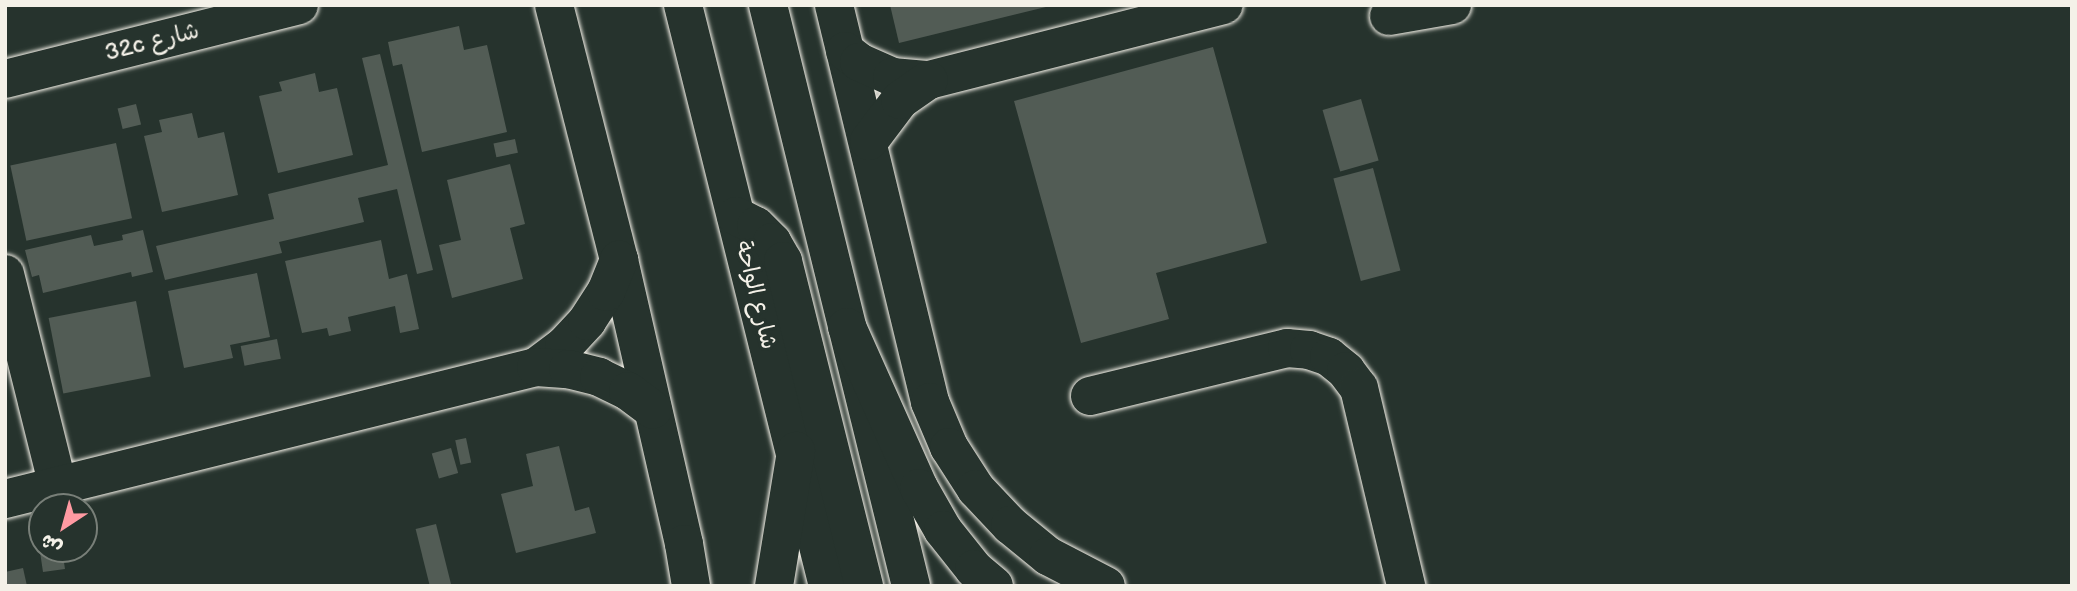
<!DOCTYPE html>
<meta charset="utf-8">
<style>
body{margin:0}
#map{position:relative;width:2077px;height:591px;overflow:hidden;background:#26332d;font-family:"Balsamiq Sans","Playpen Sans Arabic",sans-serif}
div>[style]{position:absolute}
.building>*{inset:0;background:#525c55;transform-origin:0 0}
.roads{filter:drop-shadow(0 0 2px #f4f1e8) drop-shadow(0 0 2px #f4f1e8)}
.minor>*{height:38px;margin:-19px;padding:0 19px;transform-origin:19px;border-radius:19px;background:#26332d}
.major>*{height:38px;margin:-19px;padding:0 19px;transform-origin:19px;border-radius:19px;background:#26332d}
span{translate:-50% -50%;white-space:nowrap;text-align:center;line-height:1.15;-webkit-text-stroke:6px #26332d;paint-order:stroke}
.street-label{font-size:23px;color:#f4f1e8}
.frame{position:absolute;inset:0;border:7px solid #f4f1e8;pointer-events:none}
.north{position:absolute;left:28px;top:493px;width:70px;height:70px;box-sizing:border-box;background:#26332d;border:2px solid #787f78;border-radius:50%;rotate:216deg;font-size:19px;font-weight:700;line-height:28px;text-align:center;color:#f4f1e8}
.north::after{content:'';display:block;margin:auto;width:24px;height:32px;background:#ff9aa2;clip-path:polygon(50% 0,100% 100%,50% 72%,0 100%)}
</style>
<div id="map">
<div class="building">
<div style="clip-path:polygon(890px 5px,1050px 5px,1050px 6px,899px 43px)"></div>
<div style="clip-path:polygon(459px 26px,464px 50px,487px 45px,507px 132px,422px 152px,402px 64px,393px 66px,388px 42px)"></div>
<div style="clip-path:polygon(1213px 47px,1267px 243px,1156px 273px,1169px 319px,1081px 343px,1014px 101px)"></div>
<div style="clip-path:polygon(380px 54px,433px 270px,417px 274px,397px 189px,358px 198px,364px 222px,279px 242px,282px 253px,165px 280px,156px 246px,274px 219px,268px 194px,388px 165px,362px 58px)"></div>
<div style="clip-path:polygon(315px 73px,319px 92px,337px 88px,353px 155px,278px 173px,259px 96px,282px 91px,279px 82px)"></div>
<div style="left:1361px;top:99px;width:64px;height:40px;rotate:74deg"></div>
<div style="left:136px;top:104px;width:21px;height:19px;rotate:76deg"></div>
<div style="clip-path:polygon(192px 113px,198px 138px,224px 132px,238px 195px,162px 212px,144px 136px,162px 132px,159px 120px)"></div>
<div style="left:515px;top:139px;width:14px;height:22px;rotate:78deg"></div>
<div style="left:116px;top:143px;width:77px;height:108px;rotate:78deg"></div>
<div style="clip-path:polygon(510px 164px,525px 224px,510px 228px,523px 279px,452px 298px,439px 245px,461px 240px,447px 180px)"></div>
<div style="left:1373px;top:168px;width:106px;height:41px;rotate:75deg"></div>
<div style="clip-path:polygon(143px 230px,153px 272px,132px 277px,131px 272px,43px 293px,39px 275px,32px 277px,25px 250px,91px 235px,94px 246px,123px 240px,122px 235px)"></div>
<div style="clip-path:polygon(381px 240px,389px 279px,407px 274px,419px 329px,400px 333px,395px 306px,348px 317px,351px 331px,329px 336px,327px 328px,302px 333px,285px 261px)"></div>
<div style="clip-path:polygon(257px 273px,270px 337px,230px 345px,233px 358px,184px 368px,168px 291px)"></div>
<div style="left:136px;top:301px;width:77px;height:89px;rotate:79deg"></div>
<div style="left:277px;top:339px;width:20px;height:37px;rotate:79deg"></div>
<div style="left:466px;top:438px;width:25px;height:11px;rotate:78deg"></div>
<div style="clip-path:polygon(559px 446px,575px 511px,589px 507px,596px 533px,516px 553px,501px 494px,533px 486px,526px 454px)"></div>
<div style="left:451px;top:448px;width:26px;height:20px;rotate:74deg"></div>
<div style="left:436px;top:524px;width:64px;height:21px;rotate:76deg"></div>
<div style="clip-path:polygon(42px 544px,42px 549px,62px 549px,65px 569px,43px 572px,39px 545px)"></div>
<div style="clip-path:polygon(23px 568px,27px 586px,5px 586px,5px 572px)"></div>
</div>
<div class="roads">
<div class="minor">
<div style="left:554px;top:5px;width:263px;rotate:75.7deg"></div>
<div style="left:619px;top:260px;width:291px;rotate:77.1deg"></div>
<div style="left:684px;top:544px;width:43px;rotate:80.5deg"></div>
<div style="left:683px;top:5px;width:599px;rotate:75.99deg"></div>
<div style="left:768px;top:5px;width:598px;rotate:76.17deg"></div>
<div style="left:834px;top:5px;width:408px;rotate:76.4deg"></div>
<div style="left:930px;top:402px;width:49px;rotate:67.1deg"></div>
<div style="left:949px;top:447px;width:50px;rotate:57.3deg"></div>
<div style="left:976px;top:489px;width:50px;rotate:46.6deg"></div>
<div style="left:1010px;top:525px;width:49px;rotate:39.2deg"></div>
<div style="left:1048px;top:556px;width:65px;rotate:27.3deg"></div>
<div style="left:1389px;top:16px;width:64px;rotate:-9.9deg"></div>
<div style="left:845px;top:51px;width:18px;rotate:38deg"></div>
<div style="left:859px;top:62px;width:36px;rotate:24deg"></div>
<div style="left:892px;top:77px;width:37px;rotate:5deg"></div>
<div style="left:929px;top:80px;width:304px;rotate:-14.3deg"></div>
<div style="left:5px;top:79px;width:303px;rotate:-14.1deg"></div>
<div style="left:869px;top:141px;width:51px;rotate:-52.9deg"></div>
<div style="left:900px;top:100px;width:35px;rotate:-35deg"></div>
<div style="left:5px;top:274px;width:219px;rotate:76deg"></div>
<div style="left:536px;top:367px;width:35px;rotate:-37deg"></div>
<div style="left:564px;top:346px;width:34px;rotate:-47deg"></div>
<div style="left:587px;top:321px;width:35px;rotate:-57deg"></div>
<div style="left:606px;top:292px;width:35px;rotate:-68deg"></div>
<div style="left:1090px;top:396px;width:203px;rotate:-13.7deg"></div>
<div style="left:1287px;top:348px;width:22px;rotate:5deg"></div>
<div style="left:1309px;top:350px;width:21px;rotate:19deg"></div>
<div style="left:1329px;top:357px;width:22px;rotate:39deg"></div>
<div style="left:1346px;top:371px;width:21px;rotate:53deg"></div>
<div style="left:1359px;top:388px;width:204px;rotate:76.6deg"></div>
<div style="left:5px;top:499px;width:547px;rotate:-13.96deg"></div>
<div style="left:536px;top:367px;width:32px;rotate:4deg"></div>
<div style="left:568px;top:369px;width:32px;rotate:14deg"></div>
<div style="left:599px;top:377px;width:32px;rotate:26deg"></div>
<div style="left:628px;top:391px;width:31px;rotate:37deg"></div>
</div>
<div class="major">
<div style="left:736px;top:216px;width:22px;rotate:27deg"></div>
<div style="left:756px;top:226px;width:23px;rotate:45deg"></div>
<div style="left:772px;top:242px;width:22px;rotate:60deg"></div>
<div style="left:783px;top:261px;width:335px;rotate:76deg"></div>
<div style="left:847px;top:327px;width:176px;rotate:65.9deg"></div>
<div style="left:919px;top:488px;width:48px;rotate:60.3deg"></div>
<div style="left:943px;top:530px;width:50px;rotate:51.5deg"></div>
<div style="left:974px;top:569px;width:26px;rotate:40deg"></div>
<div style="left:774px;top:586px;width:137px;rotate:-80.7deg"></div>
</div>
</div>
<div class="street-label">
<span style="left:152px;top:42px;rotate:-14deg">32c شارع</span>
<span style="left:756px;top:295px;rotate:76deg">شارع الواحة</span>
</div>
<div class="frame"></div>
<div class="north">ش</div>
</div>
